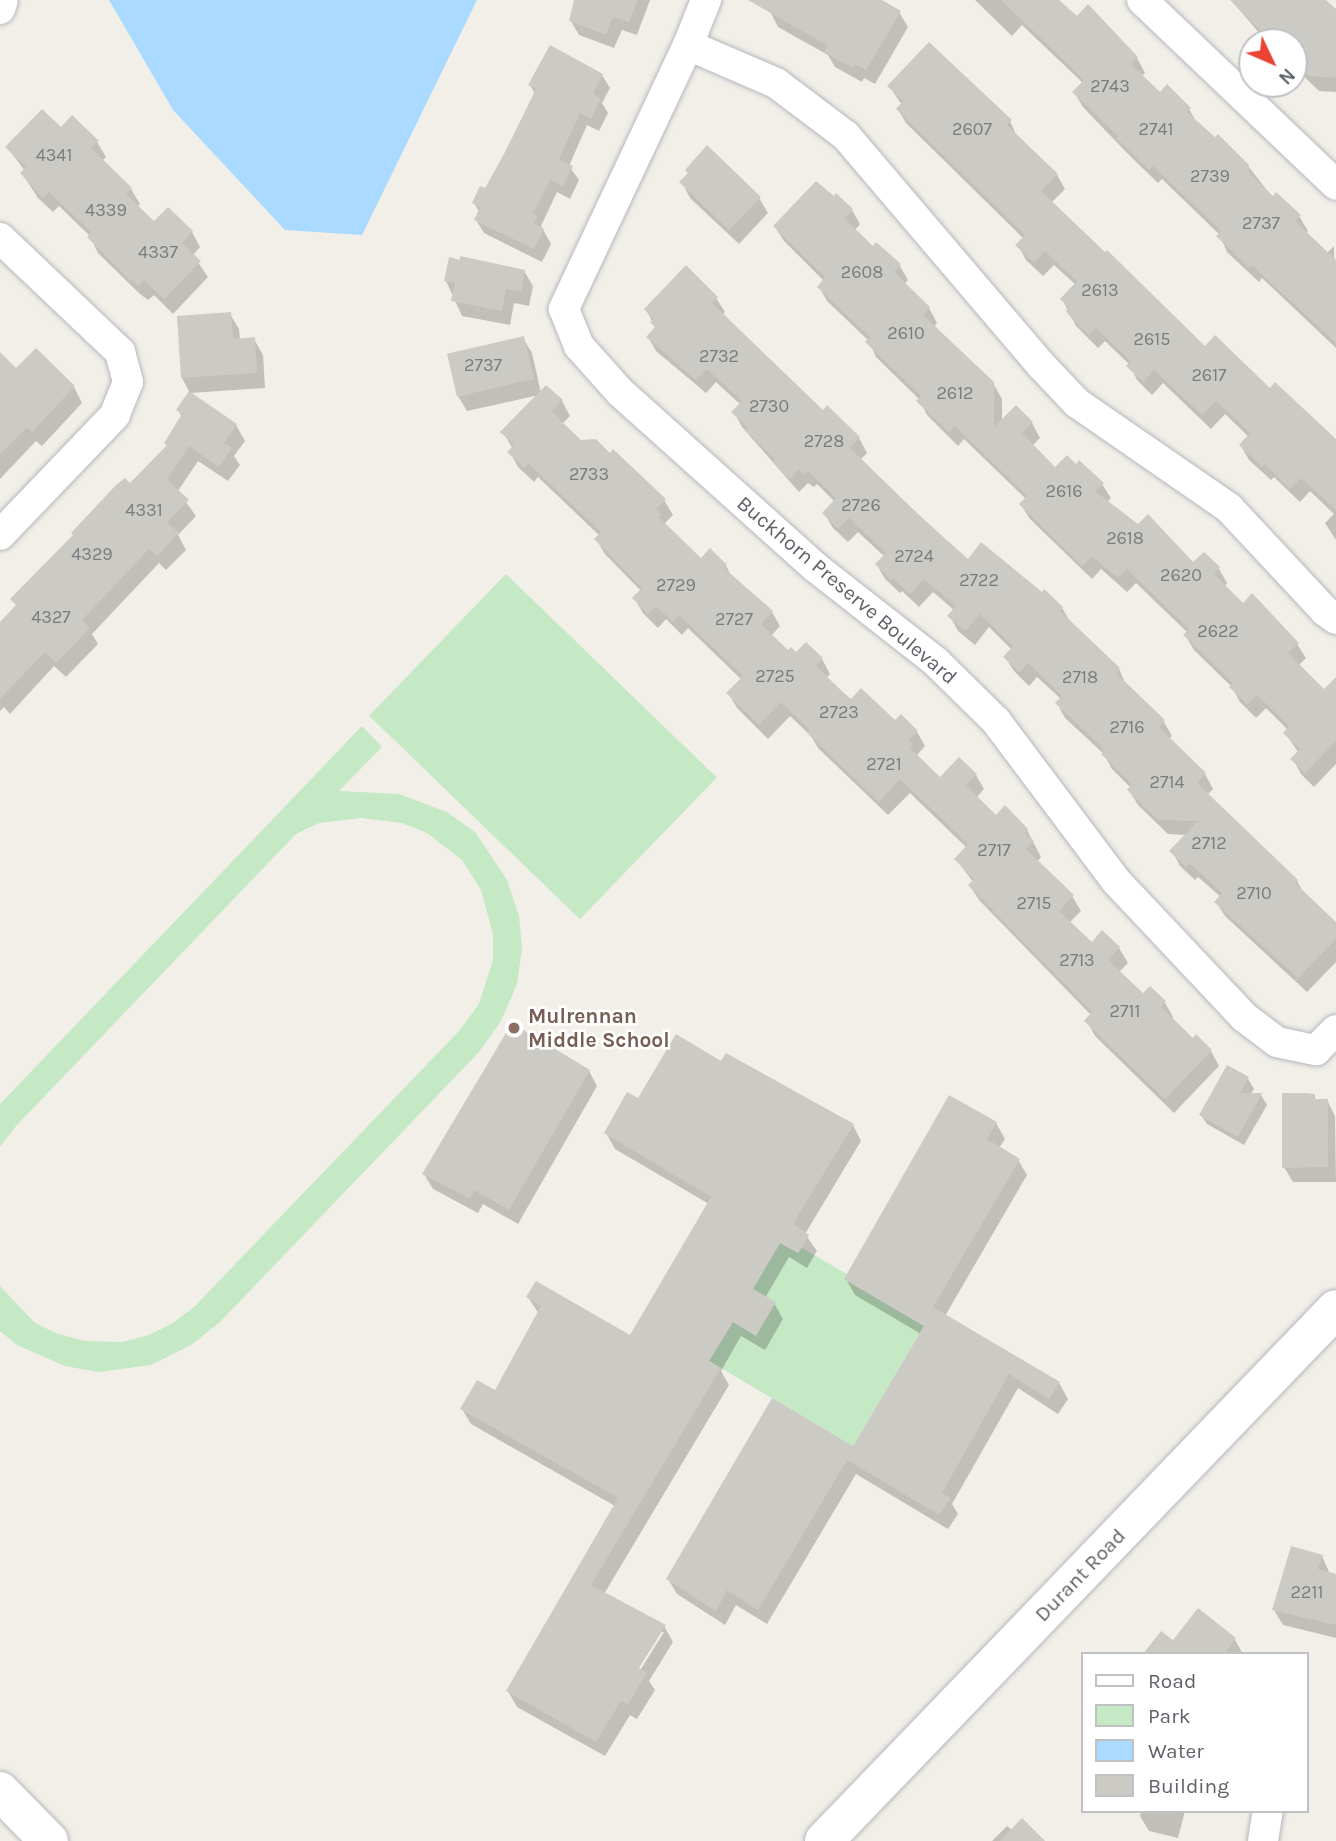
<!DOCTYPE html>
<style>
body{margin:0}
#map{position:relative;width:1336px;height:1841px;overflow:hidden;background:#f1efe8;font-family:Karla,sans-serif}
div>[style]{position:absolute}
.green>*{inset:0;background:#c5e8c5;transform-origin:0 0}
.water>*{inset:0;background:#aadaff}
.shadow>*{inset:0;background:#0003}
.building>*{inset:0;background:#cccac5;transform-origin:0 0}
.roads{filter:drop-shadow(0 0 2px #b5b8bc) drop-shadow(0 0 2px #b5b8bc)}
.minor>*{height:30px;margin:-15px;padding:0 15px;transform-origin:15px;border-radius:15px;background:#fff}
.tertiary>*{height:38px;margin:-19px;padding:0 19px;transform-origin:19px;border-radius:19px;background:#fff}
.dots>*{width:19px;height:19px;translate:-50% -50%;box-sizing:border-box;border:4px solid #fff;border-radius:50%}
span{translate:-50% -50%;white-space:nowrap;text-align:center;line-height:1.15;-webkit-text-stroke:5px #fff;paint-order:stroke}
.number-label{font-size:18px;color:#7a7d7f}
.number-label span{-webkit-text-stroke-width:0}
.street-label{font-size:21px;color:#5f6368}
.education-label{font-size:21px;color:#785e54;font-weight:700}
.left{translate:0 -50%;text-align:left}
.legend{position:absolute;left:1081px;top:1652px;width:228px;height:161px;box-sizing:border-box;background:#fff;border:2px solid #bfc1c3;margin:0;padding:9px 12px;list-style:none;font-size:21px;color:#5f6368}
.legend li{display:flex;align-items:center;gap:14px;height:35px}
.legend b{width:35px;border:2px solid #bfc1c3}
.north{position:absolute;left:1238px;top:28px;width:70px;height:70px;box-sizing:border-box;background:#fff;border:2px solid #bfc1c3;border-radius:50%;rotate:134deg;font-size:19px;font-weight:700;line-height:28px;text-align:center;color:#5f6368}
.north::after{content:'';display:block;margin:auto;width:24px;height:32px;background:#ea4335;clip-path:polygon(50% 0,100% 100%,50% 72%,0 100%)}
</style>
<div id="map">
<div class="green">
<div style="left:506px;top:574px;width:293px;height:197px;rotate:44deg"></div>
<div style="clip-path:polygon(362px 726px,382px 747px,339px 791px,399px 794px,447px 812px,476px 833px,507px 880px,519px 916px,522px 948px,517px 984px,501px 1021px,479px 1052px,219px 1323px,191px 1345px,151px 1365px,98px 1372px,65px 1366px,17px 1345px,0 1331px,0 1286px,35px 1323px,58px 1334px,85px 1341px,123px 1342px,149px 1335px,173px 1323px,195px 1306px,459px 1031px,479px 1004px,493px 960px,493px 934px,481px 890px,462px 860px,427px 833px,402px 823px,361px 818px,319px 823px,296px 834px,16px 1126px,0 1147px,0 1104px)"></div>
<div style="clip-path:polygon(780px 1243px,798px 1253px,802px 1248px,847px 1274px,845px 1280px,924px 1326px,853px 1446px,709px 1361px,733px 1322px,756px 1335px,753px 1289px)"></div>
</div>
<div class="water">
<div style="clip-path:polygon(109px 0,477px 0,362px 235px,285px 230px,173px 110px)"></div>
</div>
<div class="shadow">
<div style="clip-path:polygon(579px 0,650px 0,637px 35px,622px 30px,614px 48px,579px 35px,571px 21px)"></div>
<div style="clip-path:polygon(776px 0,878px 0,899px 12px,908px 27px,875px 84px,864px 78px,862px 82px,835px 67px,828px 55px,778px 27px,770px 11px)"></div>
<div style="clip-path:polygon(975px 0,1056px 0,1070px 13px,1137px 58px,1145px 73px,1141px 77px,1160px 95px,1189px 109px,1197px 123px,1248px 166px,1273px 198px,1299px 216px,1308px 231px,1305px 233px,1326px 254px,1334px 246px,1336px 348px,1262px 278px,1259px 282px,1227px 252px,1220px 235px,1162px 179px,1158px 183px,1127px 153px,1083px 107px,1074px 92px,1083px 83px,1022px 25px,1012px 36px)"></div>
<div style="clip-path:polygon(1231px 0,1324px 0,1336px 12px,1336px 92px,1319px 91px,1294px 67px,1294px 42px,1267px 42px)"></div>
<div style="clip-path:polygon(602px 75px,610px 88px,602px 103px,608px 113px,599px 131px,587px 125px,569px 166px,579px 180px,570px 199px,557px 192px,541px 226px,551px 244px,542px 262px,484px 233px,476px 220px,480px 213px,474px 203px,486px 190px,535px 94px,530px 85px)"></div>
<div style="clip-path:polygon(889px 86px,1010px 121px,1017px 137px,1057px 175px,1065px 189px,1051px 203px,1205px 349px,1270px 390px,1336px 442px,1336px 540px,1325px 523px,1334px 514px,1310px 491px,1300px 502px,1274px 477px,1271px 480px,1249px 460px,1241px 446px,1249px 437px,1225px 414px,1211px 429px,1163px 383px,1152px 395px,1137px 380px,1130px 365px,1105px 341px,1098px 348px,1076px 326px,1062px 299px,1076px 285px,1054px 265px,1043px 276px,1026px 260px,1018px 245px,1024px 239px,906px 123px,898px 109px,902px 105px)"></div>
<div style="clip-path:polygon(61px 129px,97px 142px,106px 157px,102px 161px,131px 189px,140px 204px,137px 207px,154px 223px,192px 232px,200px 247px,193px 255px,208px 277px,173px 314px,154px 295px,148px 300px,140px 294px,98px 253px,90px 236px,59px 206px,53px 212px,38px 198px,22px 173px,25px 171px,7px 147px)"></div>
<div style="clip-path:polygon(689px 174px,759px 198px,768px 213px,739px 244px,690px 198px,682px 182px)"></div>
<div style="clip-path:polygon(852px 210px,860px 224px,855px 230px,873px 248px,877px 245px,900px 266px,908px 280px,904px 284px,929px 308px,937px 323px,934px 327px,993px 383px,1002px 399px,1002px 422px,1016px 407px,1032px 423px,1040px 438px,1032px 446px,1055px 469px,1102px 484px,1111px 498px,1107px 502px,1193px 565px,1204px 554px,1219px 569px,1227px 583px,1224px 587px,1243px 605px,1297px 644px,1306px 658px,1298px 666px,1324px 692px,1336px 679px,1336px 764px,1314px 787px,1301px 774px,1293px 759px,1299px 753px,1285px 733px,1288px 730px,1266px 708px,1256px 718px,1240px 702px,1232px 687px,1194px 650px,1185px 635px,1188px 633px,1136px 583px,1127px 592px,1101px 569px,1092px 579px,1030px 519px,1021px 505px,1026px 499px,964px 439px,958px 446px,927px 415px,920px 400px,876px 357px,869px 341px,827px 301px,819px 287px,824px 281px,784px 241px,775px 227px)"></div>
<div style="clip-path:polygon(461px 262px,524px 271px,533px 286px,529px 306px,514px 303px,510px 325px,462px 316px,446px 281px)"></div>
<div style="clip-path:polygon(716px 298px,725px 312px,722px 315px,823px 412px,859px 438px,867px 453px,860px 460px,968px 561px,1042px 594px,1044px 591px,1062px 608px,1071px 623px,1119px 669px,1126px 685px,1164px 722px,1172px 736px,1169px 739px,1205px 774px,1213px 789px,1207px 795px,1297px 881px,1304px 894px,1336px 924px,1336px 962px,1307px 992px,1225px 916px,1216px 902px,1221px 897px,1198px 877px,1195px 880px,1180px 866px,1172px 851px,1188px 835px,1168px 834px,1138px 805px,1129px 790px,1131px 788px,1112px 769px,1104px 754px,1065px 718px,1057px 703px,1061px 699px,1037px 677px,1029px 686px,1014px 671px,1005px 657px,1012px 650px,989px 627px,975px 645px,958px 631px,950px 616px,954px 610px,933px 592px,919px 607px,902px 591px,900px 593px,885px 579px,877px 565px,884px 556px,858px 532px,848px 542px,833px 528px,824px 513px,835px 502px,817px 484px,814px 487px,808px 483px,799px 492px,742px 427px,734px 412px,741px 405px,716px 382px,706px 393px,656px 351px,648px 337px,656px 328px,646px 310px)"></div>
<div style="clip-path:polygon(230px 314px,239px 329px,240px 340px,254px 339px,263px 355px,265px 388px,190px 393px,182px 378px)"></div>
<div style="clip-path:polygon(523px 338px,532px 353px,541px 393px,562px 401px,570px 416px,562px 424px,580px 442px,664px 500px,673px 515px,665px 523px,668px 530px,701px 561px,726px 566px,732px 577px,772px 612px,780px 626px,771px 636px,788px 653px,822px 659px,830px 674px,826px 678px,851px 701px,917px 732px,925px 746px,917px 755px,940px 779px,976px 775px,984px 789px,976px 798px,996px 817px,1005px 808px,1027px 830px,1041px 857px,1037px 862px,1072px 896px,1081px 911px,1069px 923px,1092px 944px,1102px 932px,1119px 948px,1128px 963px,1119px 972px,1143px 995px,1150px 988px,1165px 1003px,1173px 1017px,1171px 1019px,1193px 1040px,1211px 1051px,1219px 1066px,1174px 1113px,1095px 1036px,1087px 1021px,1092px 1016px,979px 900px,970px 886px,973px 882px,956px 859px,967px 848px,910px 793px,888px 815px,818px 748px,811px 736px,790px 716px,768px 739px,737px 708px,729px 694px,742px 680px,688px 628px,682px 635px,666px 619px,658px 628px,643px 613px,634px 598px,641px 591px,605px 554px,596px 539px,600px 536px,538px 477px,534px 482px,518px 467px,510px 452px,513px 449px,503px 432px,539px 395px,467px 411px,458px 396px,449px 354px)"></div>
<div style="clip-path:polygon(0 356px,16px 371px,74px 387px,82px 403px,42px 446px,36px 441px,0 479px)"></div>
<div style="clip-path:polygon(190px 394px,236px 425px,245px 441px,234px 456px,240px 465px,228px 481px,198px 461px,178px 491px,196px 516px,178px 535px,186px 550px,166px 570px,159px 563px,92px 634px,98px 644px,66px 677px,54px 666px,10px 714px,4px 707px,0 711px,0 624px,168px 447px,166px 443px,182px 417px,178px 410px)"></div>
<div style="clip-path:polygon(evenodd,722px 1063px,853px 1125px,861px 1141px,805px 1234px,817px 1251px,807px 1268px,789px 1257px,765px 1298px,774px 1303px,783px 1319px,765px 1350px,741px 1336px,721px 1371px,729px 1385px,604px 1594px,664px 1626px,673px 1642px,649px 1681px,655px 1690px,637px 1719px,630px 1715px,605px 1756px,517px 1707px,508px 1691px,615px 1506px,471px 1424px,462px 1409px,495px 1392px,539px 1314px,528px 1297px,630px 1337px,709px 1204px,615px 1149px,606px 1133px,639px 1100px,722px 1063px,659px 1632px,664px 1632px,636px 1677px,633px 1675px,659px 1632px)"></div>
<div style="clip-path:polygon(1228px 1067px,1248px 1079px,1254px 1089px,1250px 1095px,1261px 1095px,1267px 1105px,1244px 1145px,1207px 1124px,1201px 1115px)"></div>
<div style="clip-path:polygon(589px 1071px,597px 1086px,518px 1224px,483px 1204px,478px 1213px,433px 1189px,424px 1174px)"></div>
<div style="clip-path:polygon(1314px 1096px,1317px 1101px,1327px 1100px,1335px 1116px,1336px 1182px,1293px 1182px,1284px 1167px)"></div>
<div style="clip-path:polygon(996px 1123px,1005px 1139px,999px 1148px,1018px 1160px,1027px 1175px,945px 1316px,1059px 1383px,1068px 1399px,1058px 1414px,1018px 1388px,952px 1504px,958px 1514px,948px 1529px,856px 1474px,767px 1624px,736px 1605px,725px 1625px,677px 1594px,668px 1579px,854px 1448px,921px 1334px,855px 1295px,846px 1279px)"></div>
<div style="clip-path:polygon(1322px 1556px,1330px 1574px,1336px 1576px,1336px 1638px,1283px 1625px,1274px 1610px)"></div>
<div style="clip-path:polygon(1235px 1640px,1243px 1654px,1145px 1654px,1173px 1642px)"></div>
<div style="clip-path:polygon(1141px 1811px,1185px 1811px,1178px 1838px,1149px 1831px,1140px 1816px)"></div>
<div style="clip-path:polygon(1007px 1826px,1012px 1830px,1043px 1841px,992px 1841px)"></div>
</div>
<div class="building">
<div style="clip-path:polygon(574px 0,638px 0,629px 22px,613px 17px,606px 35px,569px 21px)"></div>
<div style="clip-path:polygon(748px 0,882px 0,901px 11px,866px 70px,855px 64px,853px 68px,824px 52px,828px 46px)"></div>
<div style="clip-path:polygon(1001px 0,1059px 0,1077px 16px,1088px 4px,1138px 57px,1131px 64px,1160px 92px,1167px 84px,1191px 108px,1187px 112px,1215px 137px,1218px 134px,1249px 165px,1249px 173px,1273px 196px,1276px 192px,1301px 215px,1295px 221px,1336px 260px,1336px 343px,1252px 265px,1249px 268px,1216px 236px,1221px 231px,1153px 166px,1149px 170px,1116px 138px,1118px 136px,1072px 92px,1084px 80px)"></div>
<div style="clip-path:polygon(1230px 0,1326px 0,1336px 9px,1336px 78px,1309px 76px,1294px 62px,1294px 42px,1272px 42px)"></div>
<div style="clip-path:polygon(929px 42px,1012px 120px,1007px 125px,1058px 174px,1041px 191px,1105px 252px,1107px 250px,1205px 346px,1215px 335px,1270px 388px,1275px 382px,1336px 439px,1336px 510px,1301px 478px,1290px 489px,1265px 464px,1262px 467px,1239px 445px,1250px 433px,1216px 401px,1202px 415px,1154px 370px,1143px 382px,1126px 366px,1130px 362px,1126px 357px,1096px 328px,1089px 335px,1072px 319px,1066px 311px,1069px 308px,1060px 299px,1077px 281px,1045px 251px,1034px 263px,1015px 245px,1025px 235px,896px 109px,903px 101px,887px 86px)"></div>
<div style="clip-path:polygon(550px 45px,603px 74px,593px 94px,601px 99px,591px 119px,580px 113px,559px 159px,573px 166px,563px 186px,550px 180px,533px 214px,537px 216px,534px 223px,544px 229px,534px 249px,474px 220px,480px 207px,472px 203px,480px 186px,485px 188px,504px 154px,536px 89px,528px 85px)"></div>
<div style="clip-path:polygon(42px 109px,61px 127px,72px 115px,99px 141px,91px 148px,132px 188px,126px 194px,154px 221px,168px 207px,193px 231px,182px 243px,201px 261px,164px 299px,144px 280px,139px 286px,129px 279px,87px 237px,91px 232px,49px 192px,43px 198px,20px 173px,26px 167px,5px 147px)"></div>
<div style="clip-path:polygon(707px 145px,761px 197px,729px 230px,679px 182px,688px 173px,685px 170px)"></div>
<div style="clip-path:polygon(816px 181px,834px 196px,836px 193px,853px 209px,844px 218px,873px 246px,876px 242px,901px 264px,894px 272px,930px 307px,923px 315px,994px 382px,994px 427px,1016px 405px,1033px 422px,1022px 433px,1055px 467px,1067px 455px,1076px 464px,1079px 460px,1104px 483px,1095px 491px,1138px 524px,1148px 514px,1193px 562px,1204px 552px,1220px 567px,1214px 574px,1243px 603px,1252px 593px,1299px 643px,1288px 653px,1324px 689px,1336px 677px,1336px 741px,1305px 773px,1290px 759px,1300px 749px,1283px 733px,1289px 726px,1257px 695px,1247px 704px,1229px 687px,1233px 683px,1183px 635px,1189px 629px,1127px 569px,1118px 578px,1092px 556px,1082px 566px,1019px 504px,1027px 496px,955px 426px,949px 432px,916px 401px,921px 396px,865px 342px,870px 337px,817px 287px,825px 277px,773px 226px)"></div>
<div style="clip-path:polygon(460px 256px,525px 270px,521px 292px,506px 289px,502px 311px,451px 301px,455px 283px,444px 281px,449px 257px,460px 260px)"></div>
<div style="clip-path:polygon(686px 265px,718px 297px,712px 303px,823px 410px,827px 405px,860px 437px,850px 448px,920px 516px,968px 559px,981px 542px,1042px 592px,1044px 589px,1063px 607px,1060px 611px,1120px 668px,1116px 673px,1165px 720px,1159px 727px,1206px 773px,1197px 783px,1298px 880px,1295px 883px,1336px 922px,1336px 939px,1298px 978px,1214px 902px,1222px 893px,1195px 868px,1189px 864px,1186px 867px,1169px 851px,1198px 821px,1158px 820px,1127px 790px,1132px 784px,1101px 754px,1104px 751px,1100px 745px,1055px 703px,1062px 696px,1028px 663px,1019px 672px,1003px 657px,1013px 646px,980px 614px,966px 631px,947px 616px,956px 606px,924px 579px,910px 594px,893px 578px,891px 580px,875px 564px,886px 553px,849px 518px,838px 529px,822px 513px,836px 498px,808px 471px,804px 474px,799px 469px,790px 479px,773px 462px,775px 459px,745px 430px,748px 428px,731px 412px,742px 401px,707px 369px,696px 380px,646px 337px,655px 327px,650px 322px,654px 319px,644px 309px)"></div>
<div style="clip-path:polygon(231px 312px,233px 339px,255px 337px,257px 373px,181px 378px,177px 316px)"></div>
<div style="left:524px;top:336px;width:44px;height:79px;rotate:77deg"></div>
<div style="clip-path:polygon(36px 348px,75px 386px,32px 432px,27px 427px,0 454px,0 352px,16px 368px)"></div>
<div style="clip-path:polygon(546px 385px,563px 400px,552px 411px,558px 418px,581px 440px,596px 439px,610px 453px,613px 449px,666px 499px,656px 509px,661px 514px,658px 517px,669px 527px,701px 558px,710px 548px,727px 565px,724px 568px,773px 611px,761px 624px,788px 650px,791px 647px,796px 652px,806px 642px,823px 658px,816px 666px,844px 693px,851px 699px,861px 688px,895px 720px,901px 714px,918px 731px,909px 740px,913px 744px,910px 748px,940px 777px,959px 757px,977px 774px,966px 785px,996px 815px,1005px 805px,1028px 829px,1025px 833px,1034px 841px,1026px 849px,1074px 895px,1059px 911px,1092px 942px,1102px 930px,1120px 947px,1108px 960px,1143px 993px,1150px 986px,1166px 1001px,1161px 1007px,1193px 1038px,1196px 1034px,1212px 1050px,1165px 1099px,1084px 1021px,1092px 1012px,968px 885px,974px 879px,954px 859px,968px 844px,900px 779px,879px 802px,807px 733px,810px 730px,781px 702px,759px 725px,726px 693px,743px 676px,679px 615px,673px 622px,656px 606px,648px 614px,632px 598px,642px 588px,594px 539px,601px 532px,529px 464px,524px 468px,507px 452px,514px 445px,500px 432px)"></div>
<div style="clip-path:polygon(189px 391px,237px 424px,224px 443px,232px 448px,219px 467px,189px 446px,167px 479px,189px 500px,167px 522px,179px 533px,157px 556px,149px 549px,82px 620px,90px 628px,56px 663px,45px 652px,0 699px,0 622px,16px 605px,10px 599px,73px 535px,71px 533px,116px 485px,125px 478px,130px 483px,167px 445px,164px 443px,182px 414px,176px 410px)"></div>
<div style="clip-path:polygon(512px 1023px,590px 1070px,509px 1210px,474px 1190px,470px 1199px,422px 1174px)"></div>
<div style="clip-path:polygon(676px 1034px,721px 1061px,726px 1053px,854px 1124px,793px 1224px,809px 1235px,798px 1253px,780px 1243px,753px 1289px,776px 1302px,756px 1336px,733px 1322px,709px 1361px,721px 1368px,591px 1585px,666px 1625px,639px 1668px,647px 1673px,628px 1704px,621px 1701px,596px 1742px,506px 1691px,618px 1498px,460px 1409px,477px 1380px,495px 1390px,541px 1306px,526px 1297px,536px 1281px,630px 1335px,711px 1197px,604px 1133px,627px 1092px,638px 1098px)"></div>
<div style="clip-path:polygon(1227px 1065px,1249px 1077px,1240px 1093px,1262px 1093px,1238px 1137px,1199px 1115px)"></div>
<div style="clip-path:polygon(1282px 1093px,1305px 1093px,1315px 1094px,1315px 1099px,1328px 1099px,1328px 1167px,1282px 1168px)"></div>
<div style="clip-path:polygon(949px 1095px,997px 1122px,987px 1139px,1020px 1159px,933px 1307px,1060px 1382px,1049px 1399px,1009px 1374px,942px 1493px,951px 1498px,939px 1515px,847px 1460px,758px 1610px,727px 1590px,716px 1611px,666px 1579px,772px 1398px,853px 1446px,924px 1326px,844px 1279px)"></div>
<div style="clip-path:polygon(1291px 1546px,1323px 1555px,1318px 1569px,1336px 1574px,1336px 1625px,1272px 1610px)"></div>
<div style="clip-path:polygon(1198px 1608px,1236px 1638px,1224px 1654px,1143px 1654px,1161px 1631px,1173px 1640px)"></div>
<div style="clip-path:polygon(1022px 1818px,1045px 1841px,1000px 1841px)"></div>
</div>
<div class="roads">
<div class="minor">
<div style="left:706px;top:0;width:48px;rotate:111.8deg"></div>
<div style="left:688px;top:45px;width:292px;rotate:115.2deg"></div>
<div style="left:564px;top:309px;width:40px;rotate:68deg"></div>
<div style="left:579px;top:346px;width:62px;rotate:48.3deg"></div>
<div style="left:620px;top:392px;width:262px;rotate:41.9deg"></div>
<div style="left:815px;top:567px;width:154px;rotate:38.1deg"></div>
<div style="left:936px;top:662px;width:84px;rotate:44.5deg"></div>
<div style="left:996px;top:721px;width:200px;rotate:53.1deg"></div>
<div style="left:1116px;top:881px;width:187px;rotate:46.7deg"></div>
<div style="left:1244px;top:1017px;width:41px;rotate:37.1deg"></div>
<div style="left:1277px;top:1042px;width:40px;rotate:12deg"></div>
<div style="left:1316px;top:1050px;width:28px;rotate:-45deg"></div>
<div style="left:1142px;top:0;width:268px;rotate:43.6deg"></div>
<div style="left:0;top:9px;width:9px;rotate:-72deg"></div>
<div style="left:688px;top:45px;width:96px;rotate:23.4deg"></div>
<div style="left:776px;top:83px;width:88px;rotate:37.1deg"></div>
<div style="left:846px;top:136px;width:301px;rotate:49.6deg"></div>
<div style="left:1041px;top:365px;width:52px;rotate:46.5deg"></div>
<div style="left:1077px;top:403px;width:185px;rotate:34.6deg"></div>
<div style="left:1229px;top:508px;width:141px;rotate:47deg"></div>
<div style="left:1325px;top:611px;width:14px;rotate:36deg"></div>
<div style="left:0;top:238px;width:166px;rotate:43.5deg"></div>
<div style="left:120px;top:352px;width:31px;rotate:75deg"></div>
<div style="left:128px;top:382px;width:35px;rotate:112deg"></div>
<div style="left:115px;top:415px;width:166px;rotate:133.8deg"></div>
<div style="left:1263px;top:1841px;width:30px;rotate:-81deg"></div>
</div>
<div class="tertiary">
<div style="left:0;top:1791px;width:70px;rotate:45.6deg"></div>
<div style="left:824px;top:1841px;width:738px;rotate:-46.1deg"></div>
</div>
</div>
<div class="dots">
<div style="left:514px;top:1028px;background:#8d6e63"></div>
</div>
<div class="number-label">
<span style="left:1110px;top:86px">2743</span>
<span style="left:972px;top:129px">2607</span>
<span style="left:1156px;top:129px">2741</span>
<span style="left:54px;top:155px">4341</span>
<span style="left:1210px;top:176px">2739</span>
<span style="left:106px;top:210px">4339</span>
<span style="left:1261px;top:223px">2737</span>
<span style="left:158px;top:252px">4337</span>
<span style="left:862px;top:272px">2608</span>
<span style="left:1100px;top:290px">2613</span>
<span style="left:906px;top:333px">2610</span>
<span style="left:1152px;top:339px">2615</span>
<span style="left:719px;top:356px">2732</span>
<span style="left:483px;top:365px">2737</span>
<span style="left:1209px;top:375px">2617</span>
<span style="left:955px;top:393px">2612</span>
<span style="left:769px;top:406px">2730</span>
<span style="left:824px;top:441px">2728</span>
<span style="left:589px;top:474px">2733</span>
<span style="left:1064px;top:491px">2616</span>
<span style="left:861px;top:505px">2726</span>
<span style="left:144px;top:510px">4331</span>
<span style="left:1125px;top:538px">2618</span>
<span style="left:92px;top:554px">4329</span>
<span style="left:914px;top:556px">2724</span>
<span style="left:1181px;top:575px">2620</span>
<span style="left:979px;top:580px">2722</span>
<span style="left:676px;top:585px">2729</span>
<span style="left:51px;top:617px">4327</span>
<span style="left:734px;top:619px">2727</span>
<span style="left:1218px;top:631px">2622</span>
<span style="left:775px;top:676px">2725</span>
<span style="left:1080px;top:677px">2718</span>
<span style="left:839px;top:712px">2723</span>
<span style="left:1127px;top:727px">2716</span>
<span style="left:884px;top:764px">2721</span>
<span style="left:1167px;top:782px">2714</span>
<span style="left:1209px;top:843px">2712</span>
<span style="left:994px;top:850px">2717</span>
<span style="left:1254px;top:893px">2710</span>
<span style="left:1034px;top:903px">2715</span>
<span style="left:1077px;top:960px">2713</span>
<span style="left:1125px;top:1011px">2711</span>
<span style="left:1307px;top:1592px">2211</span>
</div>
<div class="street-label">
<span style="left:847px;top:590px;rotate:40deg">Buckhorn Preserve Boulevard</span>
<span style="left:1080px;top:1575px;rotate:-46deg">Durant Road</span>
</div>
<div class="education-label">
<span class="left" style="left:528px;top:1028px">Mulrennan<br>Middle School</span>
</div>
<ul class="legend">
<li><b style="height:9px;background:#fff"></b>Road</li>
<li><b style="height:19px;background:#c5e8c5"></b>Park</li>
<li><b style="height:19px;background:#aadaff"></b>Water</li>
<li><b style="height:19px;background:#cccac5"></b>Building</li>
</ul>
<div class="north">N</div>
</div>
